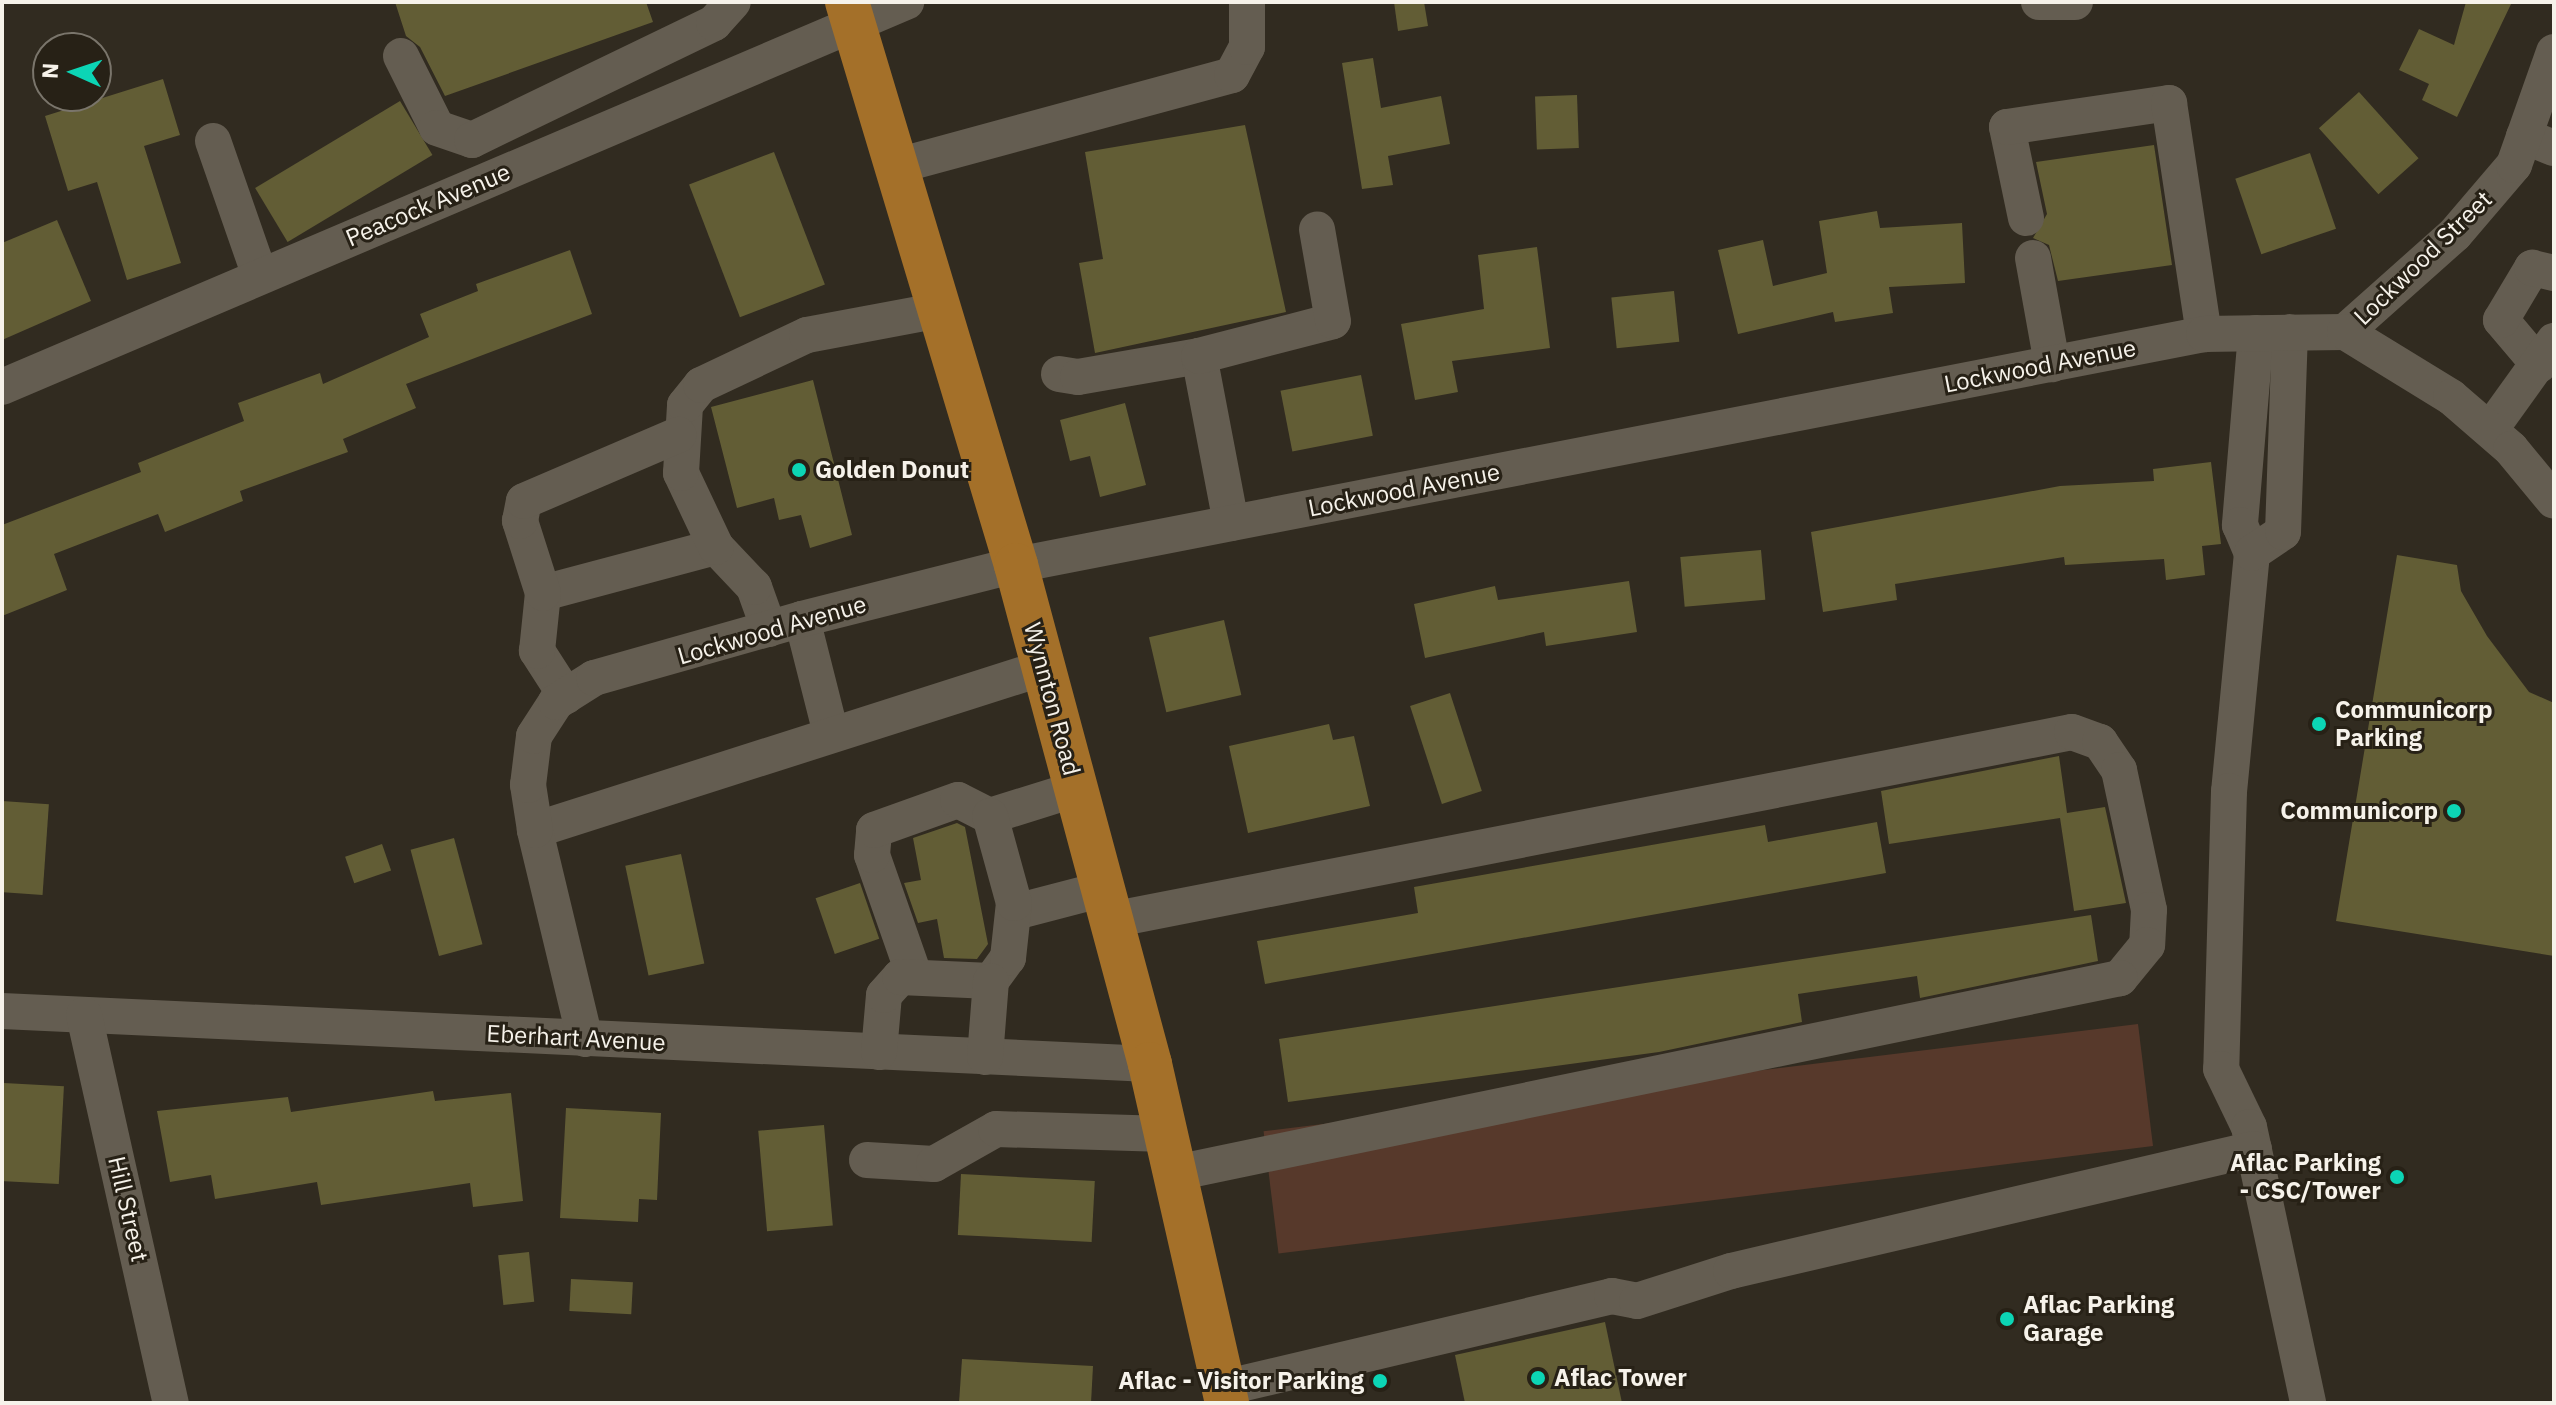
<!DOCTYPE html>
<style>
body{margin:0}
#map{position:relative;width:2556px;height:1405px;overflow:hidden;background:#312b20;font-family:"IBM Plex Sans",sans-serif}
div>[style]{position:absolute}
.green>*{inset:0;background:#57392b;transform-origin:0 0}
.building>*{inset:0;background:#625d35;transform-origin:0 0}
.minor>*{height:36px;margin:-18px;padding:0 18px;transform-origin:18px;border-radius:18px;background:#645d51}
.major>*{height:44px;margin:-22px;padding:0 22px;transform-origin:22px;border-radius:22px;background:#a47029}
.dots>*{width:22px;height:22px;translate:-50% -50%;box-sizing:border-box;border:4px solid #272116;border-radius:50%}
span{translate:-50% -50%;white-space:nowrap;text-align:center;line-height:1.15;-webkit-text-stroke:6px #272116;paint-order:stroke}
.street-label{font-size:24px;color:#f6f2ea}
.poi-label{font-size:24px;color:#f6f2ea;font-weight:700}
.left{translate:0 -50%;text-align:left}
.right{translate:-100% -50%;text-align:right}
.frame{position:absolute;inset:0;border:4px solid #f6f2ea;pointer-events:none}
.north{position:absolute;left:32px;top:32px;width:80px;height:80px;box-sizing:border-box;background:#272116;border:2px solid #7a756b;border-radius:50%;rotate:273deg;font-size:22px;font-weight:700;line-height:32px;text-align:center;color:#f6f2ea}
.north::after{content:'';display:block;margin:auto;width:28px;height:36px;background:#0cd5b5;clip-path:polygon(50% 0,100% 100%,50% 72%,0 100%)}
</style>
<div id="map">
<div class="green">
<div style="left:2138px;top:1024px;width:123px;height:881px;rotate:83deg"></div>
</div>
<div class="building">
<div style="clip-path:polygon(395px 2px,646px 2px,653px 22px,445px 96px,420px 47px,406px 36px)"></div>
<div style="clip-path:polygon(1394px 2px,1424px 2px,1428px 26px,1398px 31px)"></div>
<div style="clip-path:polygon(2466px 2px,2512px 2px,2457px 117px,2422px 100px,2429px 84px,2399px 70px,2419px 29px,2454px 45px)"></div>
<div style="clip-path:polygon(1373px 58px,1381px 108px,1441px 96px,1450px 144px,1388px 156px,1393px 185px,1362px 189px,1342px 63px)"></div>
<div style="clip-path:polygon(163px 79px,180px 135px,144px 146px,181px 263px,127px 280px,97px 182px,68px 191px,45px 116px)"></div>
<div style="left:2359px;top:92px;width:89px;height:54px;rotate:48deg"></div>
<div style="left:1577px;top:95px;width:53px;height:42px;rotate:88deg"></div>
<div style="left:400px;top:101px;width:63px;height:169px;rotate:59deg"></div>
<div style="clip-path:polygon(1245px 125px,1286px 312px,1095px 353px,1079px 263px,1103px 259px,1085px 152px)"></div>
<div style="clip-path:polygon(2154px 145px,2172px 265px,2058px 281px,2049px 245px,2033px 238px,2047px 214px,2036px 162px)"></div>
<div style="left:774px;top:152px;width:142px;height:91px;rotate:69deg"></div>
<div style="left:2310px;top:153px;width:80px;height:79px;rotate:71deg"></div>
<div style="clip-path:polygon(1877px 211px,1880px 228px,1962px 223px,1965px 283px,1889px 287px,1893px 313px,1835px 322px,1833px 312px,1738px 334px,1718px 250px,1763px 240px,1773px 286px,1827px 273px,1819px 221px)"></div>
<div style="clip-path:polygon(57px 220px,91px 301px,2px 340px,2px 243px)"></div>
<div style="clip-path:polygon(1537px 247px,1550px 348px,1452px 361px,1458px 392px,1415px 400px,1401px 324px,1484px 309px,1478px 255px)"></div>
<div style="clip-path:polygon(570px 250px,592px 314px,406px 384px,416px 408px,343px 439px,348px 452px,240px 491px,243px 501px,165px 532px,158px 514px,54px 554px,67px 590px,2px 616px,2px 525px,141px 472px,138px 463px,244px 421px,238px 403px,320px 373px,323px 384px,429px 337px,420px 314px,478px 291px,476px 284px)"></div>
<div style="left:1674px;top:291px;width:51px;height:63px;rotate:84deg"></div>
<div style="left:1361px;top:375px;width:62px;height:82px;rotate:79deg"></div>
<div style="clip-path:polygon(813px 380px,852px 535px,810px 548px,801px 515px,779px 520px,774px 498px,737px 508px,711px 407px)"></div>
<div style="clip-path:polygon(1125px 403px,1146px 485px,1100px 497px,1090px 456px,1070px 461px,1060px 420px)"></div>
<div style="clip-path:polygon(2211px 462px,2221px 544px,2202px 546px,2205px 575px,2166px 580px,2164px 559px,2065px 565px,2064px 557px,1895px 584px,1897px 600px,1823px 612px,1811px 532px,2060px 486px,2154px 481px,2153px 469px)"></div>
<div style="left:1761px;top:550px;width:50px;height:81px;rotate:85deg"></div>
<div style="clip-path:polygon(2397px 555px,2457px 565px,2461px 591px,2487px 636px,2529px 692px,2554px 703px,2554px 956px,2336px 921px)"></div>
<div style="clip-path:polygon(1629px 581px,1637px 632px,1546px 646px,1544px 632px,1425px 658px,1414px 604px,1495px 586px,1498px 600px)"></div>
<div style="left:1224px;top:620px;width:77px;height:77px;rotate:77deg"></div>
<div style="left:1450px;top:693px;width:103px;height:42px;rotate:72deg"></div>
<div style="clip-path:polygon(1329px 724px,1333px 740px,1354px 736px,1370px 806px,1248px 833px,1229px 746px)"></div>
<div style="clip-path:polygon(2059px 756px,2067px 813px,2105px 807px,2126px 903px,2074px 911px,2060px 818px,1889px 844px,1881px 791px)"></div>
<div style="left:2px;top:801px;width:47px;height:91px;rotate:4deg"></div>
<div style="clip-path:polygon(1877px 822px,1886px 873px,1265px 984px,1257px 941px,1418px 913px,1414px 887px,1765px 825px,1768px 842px)"></div>
<div style="clip-path:polygon(957px 823px,965px 827px,988px 944px,977px 959px,944px 958px,937px 919px,918px 923px,904px 883px,921px 880px,913px 838px)"></div>
<div style="left:454px;top:838px;width:110px;height:45px;rotate:75deg"></div>
<div style="left:382px;top:844px;width:28px;height:39px;rotate:71deg"></div>
<div style="left:681px;top:854px;width:112px;height:57px;rotate:78deg"></div>
<div style="left:860px;top:883px;width:59px;height:47px;rotate:71deg"></div>
<div style="clip-path:polygon(2091px 915px,2098px 961px,1920px 998px,1917px 976px,1798px 994px,1802px 1022px,1659px 1052px,1288px 1102px,1279px 1039px)"></div>
<div style="left:4px;top:1083px;width:60px;height:98px;rotate:3deg"></div>
<div style="clip-path:polygon(433px 1091px,435px 1101px,511px 1093px,523px 1201px,473px 1207px,470px 1183px,321px 1205px,317px 1182px,215px 1199px,211px 1175px,170px 1182px,157px 1111px,288px 1097px,291px 1112px)"></div>
<div style="clip-path:polygon(566px 1108px,661px 1113px,657px 1200px,639px 1199px,638px 1222px,560px 1218px)"></div>
<div style="left:824px;top:1125px;width:101px;height:66px;rotate:85deg"></div>
<div style="left:961px;top:1174px;width:134px;height:61px;rotate:3deg"></div>
<div style="left:529px;top:1252px;width:50px;height:31px;rotate:84deg"></div>
<div style="left:571px;top:1279px;width:62px;height:32px;rotate:3deg"></div>
<div style="clip-path:polygon(1605px 1322px,1622px 1403px,1465px 1403px,1455px 1355px)"></div>
<div style="clip-path:polygon(962px 1359px,1093px 1366px,1091px 1403px,959px 1403px)"></div>
</div>
<div class="minor">
<div style="left:2039px;top:2px;width:36px"></div>
<div style="left:401px;top:56px;width:80px;rotate:63.4deg"></div>
<div style="left:437px;top:128px;width:37px;rotate:19deg"></div>
<div style="left:472px;top:140px;width:269px;rotate:-25.8deg"></div>
<div style="left:714px;top:23px;width:28px;rotate:-48deg"></div>
<div style="left:2524px;top:136px;width:32px;rotate:22deg"></div>
<div style="left:213px;top:141px;width:143px;rotate:70.8deg"></div>
<div style="left:897px;top:166px;width:347px;rotate:-15.2deg"></div>
<div style="left:1232px;top:75px;width:32px;rotate:-62deg"></div>
<div style="left:1247px;top:47px;width:45px;rotate:-90deg"></div>
<div style="left:2026px;top:218px;width:93px;rotate:-101.8deg"></div>
<div style="left:2007px;top:127px;width:164px;rotate:-8.4deg"></div>
<div style="left:2169px;top:103px;width:234px;rotate:81.4deg"></div>
<div style="left:2033px;top:258px;width:108px;rotate:79.8deg"></div>
<div style="left:2345px;top:332px;width:147px;rotate:-41.7deg"></div>
<div style="left:2455px;top:234px;width:91px;rotate:-49.5deg"></div>
<div style="left:2514px;top:165px;width:120px;rotate:-70.5deg"></div>
<div style="left:2256px;top:333px;width:193px;rotate:94.8deg"></div>
<div style="left:2240px;top:525px;width:30px;rotate:67deg"></div>
<div style="left:2252px;top:553px;width:239px;rotate:95.5deg"></div>
<div style="left:2229px;top:791px;width:278px;rotate:91.6deg"></div>
<div style="left:2221px;top:1069px;width:64px;rotate:64.2deg"></div>
<div style="left:2249px;top:1127px;width:282px;rotate:77.9deg"></div>
<div style="left:2539px;top:365px;width:59px;rotate:-130.2deg"></div>
<div style="left:2501px;top:320px;width:61px;rotate:-59.2deg"></div>
<div style="left:2532px;top:268px;width:23px;rotate:13deg"></div>
<div style="left:1059px;top:374px;width:19px;rotate:9deg"></div>
<div style="left:1078px;top:377px;width:123px;rotate:-9.8deg"></div>
<div style="left:2px;top:387px;width:983px;rotate:-23.07deg"></div>
<div style="left:2490px;top:430px;width:110px;rotate:-54.3deg"></div>
<div style="left:1231px;top:523px;width:170px;rotate:-100.8deg"></div>
<div style="left:1199px;top:356px;width:138px;rotate:-14.6deg"></div>
<div style="left:1333px;top:321px;width:93px;rotate:-99.9deg"></div>
<div style="left:2252px;top:553px;width:37px;rotate:-34deg"></div>
<div style="left:2283px;top:532px;width:200px;rotate:-88deg"></div>
<div style="left:543px;top:593px;width:179px;rotate:-14.9deg"></div>
<div style="left:802px;top:619px;width:119px;rotate:75.8deg"></div>
<div style="left:769px;top:629px;width:45px;rotate:-109.7deg"></div>
<div style="left:754px;top:587px;width:55px;rotate:-133.5deg"></div>
<div style="left:716px;top:547px;width:82px;rotate:-115.3deg"></div>
<div style="left:681px;top:473px;width:68px;rotate:-86.6deg"></div>
<div style="left:685px;top:405px;width:26px;rotate:-51deg"></div>
<div style="left:701px;top:385px;width:117px;rotate:-25.3deg"></div>
<div style="left:807px;top:335px;width:135px;rotate:-10.6deg"></div>
<div style="left:566px;top:696px;width:54px;rotate:-122.8deg"></div>
<div style="left:537px;top:651px;width:58px;rotate:-84.1deg"></div>
<div style="left:543px;top:593px;width:76px;rotate:-107.7deg"></div>
<div style="left:520px;top:521px;width:20px;rotate:-79deg"></div>
<div style="left:524px;top:501px;width:168px;rotate:-23.2deg"></div>
<div style="left:535px;top:830px;width:533px;rotate:-17.69deg"></div>
<div style="left:1015px;top:912px;width:91px;rotate:-14.6deg"></div>
<div style="left:1111px;top:920px;width:979px;rotate:-11.07deg"></div>
<div style="left:2072px;top:732px;width:30px;rotate:20deg"></div>
<div style="left:2100px;top:742px;width:34px;rotate:56deg"></div>
<div style="left:2119px;top:770px;width:143px;rotate:77.9deg"></div>
<div style="left:2149px;top:910px;width:35px;rotate:93deg"></div>
<div style="left:2147px;top:945px;width:43px;rotate:129.3deg"></div>
<div style="left:2120px;top:978px;width:965px;rotate:168.34deg"></div>
<div style="left:914px;top:975px;width:127px;rotate:-109.3deg"></div>
<div style="left:872px;top:855px;width:25px;rotate:-85deg"></div>
<div style="left:874px;top:830px;width:89px;rotate:-19.7deg"></div>
<div style="left:958px;top:800px;width:36px;rotate:27deg"></div>
<div style="left:990px;top:816px;width:90px;rotate:-17.4deg"></div>
<div style="left:2px;top:1011px;width:1149px;rotate:2.64deg"></div>
<div style="left:84px;top:1015px;width:398px;rotate:77.4deg"></div>
<div style="left:585px;top:1039px;width:215px;rotate:-103.5deg"></div>
<div style="left:535px;top:830px;width:46px;rotate:-98.8deg"></div>
<div style="left:528px;top:785px;width:49px;rotate:-83deg"></div>
<div style="left:534px;top:736px;width:40px;rotate:-57.1deg"></div>
<div style="left:556px;top:702px;width:45px;rotate:-32.3deg"></div>
<div style="left:594px;top:678px;width:216px;rotate:-15.8deg"></div>
<div style="left:802px;top:619px;width:221px;rotate:-14.2deg"></div>
<div style="left:1016px;top:565px;width:1210px;rotate:-11deg"></div>
<div style="left:2204px;top:334px;width:141px;rotate:-0.8deg"></div>
<div style="left:2345px;top:332px;width:124px;rotate:31.5deg"></div>
<div style="left:2451px;top:397px;width:79px;rotate:40.9deg"></div>
<div style="left:2511px;top:449px;width:67px;rotate:50.4deg"></div>
<div style="left:879px;top:1052px;width:57px;rotate:-85deg"></div>
<div style="left:884px;top:995px;width:24px;rotate:-48deg"></div>
<div style="left:900px;top:977px;width:91px;rotate:2.5deg"></div>
<div style="left:991px;top:981px;width:29px;rotate:-54deg"></div>
<div style="left:1008px;top:958px;width:55px;rotate:-83.8deg"></div>
<div style="left:1014px;top:903px;width:90px;rotate:-105.4deg"></div>
<div style="left:985px;top:1057px;width:76px;rotate:-85.5deg"></div>
<div style="left:867px;top:1160px;width:67px;rotate:3.4deg"></div>
<div style="left:934px;top:1164px;width:71px;rotate:-29.4deg"></div>
<div style="left:996px;top:1129px;width:170px;rotate:1.7deg"></div>
<div style="left:1223px;top:1388px;width:400px;rotate:-13.3deg"></div>
<div style="left:1612px;top:1296px;width:25px;rotate:11deg"></div>
<div style="left:1637px;top:1301px;width:99px;rotate:-17.7deg"></div>
<div style="left:1731px;top:1271px;width:537px;rotate:-13.13deg"></div>
</div>
<div class="major">
<div style="left:847px;top:2px;width:588px;rotate:73.29deg"></div>
<div style="left:1016px;top:565px;width:517px;rotate:74.97deg"></div>
<div style="left:1150px;top:1064px;width:348px;rotate:77.2deg"></div>
</div>
<div class="dots">
<div style="left:799px;top:470px;background:#0cd5b5"></div>
<div style="left:2319px;top:724px;background:#0cd5b5"></div>
<div style="left:2454px;top:811px;background:#0cd5b5"></div>
<div style="left:2397px;top:1177px;background:#0cd5b5"></div>
<div style="left:2007px;top:1319px;background:#0cd5b5"></div>
<div style="left:1538px;top:1378px;background:#0cd5b5"></div>
<div style="left:1380px;top:1381px;background:#0cd5b5"></div>
</div>
<div class="street-label">
<span style="left:428px;top:205px;rotate:-23deg">Peacock Avenue</span>
<span style="left:2423px;top:258px;rotate:-44deg">Lockwood Street</span>
<span style="left:2040px;top:366px;rotate:-11deg">Lockwood Avenue</span>
<span style="left:1404px;top:490px;rotate:-11deg">Lockwood Avenue</span>
<span style="left:772px;top:630px;rotate:-16deg">Lockwood Avenue</span>
<span style="left:1052px;top:699px;rotate:75deg">Wynnton Road</span>
<span style="left:576px;top:1038px;rotate:3deg">Eberhart Avenue</span>
<span style="left:128px;top:1209px;rotate:77deg">Hill Street</span>
</div>
<div class="poi-label">
<span class="left" style="left:815px;top:470px">Golden Donut</span>
<span class="left" style="left:2335px;top:724px">Communicorp<br>Parking</span>
<span class="right" style="left:2438px;top:811px">Communicorp</span>
<span class="right" style="left:2381px;top:1177px">Aflac Parking<br>- CSC/Tower</span>
<span class="left" style="left:2023px;top:1319px">Aflac Parking<br>Garage</span>
<span class="left" style="left:1554px;top:1378px">Aflac Tower</span>
<span class="right" style="left:1364px;top:1381px">Aflac - Visitor Parking</span>
</div>
<div class="frame"></div>
<div class="north">N</div>
</div>
